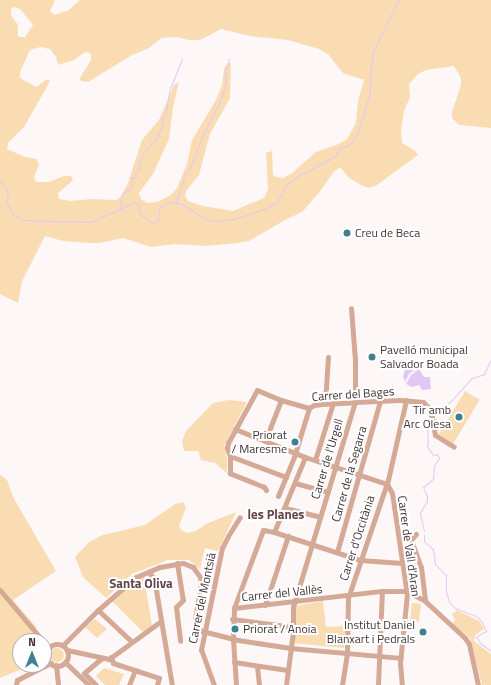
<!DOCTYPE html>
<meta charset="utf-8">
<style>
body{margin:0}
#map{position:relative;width:491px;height:685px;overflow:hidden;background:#fef7f7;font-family:"Titillium Web",sans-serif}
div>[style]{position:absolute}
.green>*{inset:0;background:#f9dcb2;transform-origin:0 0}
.round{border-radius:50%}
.water>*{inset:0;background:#e2c7f5}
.stream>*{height:1px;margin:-0.5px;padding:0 0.5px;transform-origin:0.5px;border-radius:0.5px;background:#e2c7f5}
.minor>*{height:5px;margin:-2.5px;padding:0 2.5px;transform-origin:2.5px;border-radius:2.5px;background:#d4a996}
.minor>.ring{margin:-2.5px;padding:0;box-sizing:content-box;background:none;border:5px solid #d4a996;border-radius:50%}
.dots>*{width:11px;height:11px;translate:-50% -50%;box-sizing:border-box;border:2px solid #fff;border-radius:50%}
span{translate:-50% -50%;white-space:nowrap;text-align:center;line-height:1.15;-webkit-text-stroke:4px #fff;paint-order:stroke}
.poi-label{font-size:12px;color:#423435}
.left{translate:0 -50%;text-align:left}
.right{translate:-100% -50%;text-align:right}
.street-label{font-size:12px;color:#423435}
.neighbourhood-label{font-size:13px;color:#624548;font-weight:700}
.north{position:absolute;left:12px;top:633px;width:40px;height:40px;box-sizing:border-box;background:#fff;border:1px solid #b3aeae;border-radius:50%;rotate:0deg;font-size:11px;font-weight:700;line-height:16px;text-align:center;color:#423435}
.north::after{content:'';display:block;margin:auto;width:14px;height:18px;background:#3e8092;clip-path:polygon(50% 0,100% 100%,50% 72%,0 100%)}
</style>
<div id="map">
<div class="green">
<div style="clip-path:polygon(evenodd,0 0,55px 0,50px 11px,54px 15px,69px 10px,80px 0,491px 0,491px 128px,459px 125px,452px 118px,452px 112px,461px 85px,461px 78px,454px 66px,426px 70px,418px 74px,409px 84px,410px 97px,404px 111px,401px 130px,402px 143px,414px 150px,418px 155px,377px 185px,369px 188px,363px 186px,349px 178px,340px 167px,333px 173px,318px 194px,302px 212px,285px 220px,249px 241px,237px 243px,205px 246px,175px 244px,151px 247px,123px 238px,100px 243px,90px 243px,63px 241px,45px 236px,22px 281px,18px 303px,0 294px,0 0,14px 7px,20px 9px,33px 25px,25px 37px,19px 37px,18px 35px,18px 25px,11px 15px,11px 9px,14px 7px,0 0,221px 29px,250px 36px,288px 40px,319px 49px,328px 54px,343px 73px,364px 80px,358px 101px,356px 123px,347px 139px,339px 144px,316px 152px,291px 174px,283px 178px,276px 177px,273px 175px,272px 151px,266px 153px,268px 189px,264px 198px,233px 211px,203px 206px,188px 201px,185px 196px,186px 191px,199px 175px,210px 134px,230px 98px,231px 63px,228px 63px,224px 69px,222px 85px,216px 100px,192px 140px,187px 164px,177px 188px,171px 195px,157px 202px,147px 203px,141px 199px,139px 193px,153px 174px,169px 139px,173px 107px,179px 82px,174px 85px,159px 120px,142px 140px,128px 183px,122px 195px,117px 200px,91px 199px,70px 201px,59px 199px,58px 193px,71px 182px,73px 179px,71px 176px,64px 176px,49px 182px,36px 182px,34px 177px,39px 165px,37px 159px,25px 157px,7px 149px,8px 143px,24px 127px,49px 83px,50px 80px,46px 80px,36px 87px,20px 78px,20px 72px,30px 50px,40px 47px,50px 49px,56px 57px,58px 65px,74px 60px,85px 52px,91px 53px,91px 60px,80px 78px,81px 81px,88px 82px,132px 55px,149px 48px,161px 38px,176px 37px,189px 40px,200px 40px,221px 29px)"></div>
<div style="left:465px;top:391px;width:17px;height:51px;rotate:31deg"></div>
<div style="clip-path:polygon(229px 400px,247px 402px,224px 446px,227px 458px,227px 473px,215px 463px,201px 460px,198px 451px,184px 451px,182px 441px,186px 431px,213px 403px)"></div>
<div style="clip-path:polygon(0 475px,7px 480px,13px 497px,56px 571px,13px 600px,37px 628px,30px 635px,31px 641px,20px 641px,20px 665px,31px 665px,0 678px)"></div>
<div style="clip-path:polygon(183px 502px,186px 508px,179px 526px,181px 530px,187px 533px,196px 531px,206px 524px,236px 512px,218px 551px,205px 548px,200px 569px,189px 560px,168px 560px,132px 574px,106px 598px,83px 577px,75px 557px,89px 542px,103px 535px,145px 525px,175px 504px)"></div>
<div style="clip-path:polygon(144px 577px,152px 626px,143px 632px,112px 601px,136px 578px)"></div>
<div style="clip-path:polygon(323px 601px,326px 627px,346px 626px,344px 648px,292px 643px,296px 631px,295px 606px)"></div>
<div style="left:412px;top:603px;width:9px;height:18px;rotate:6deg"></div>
<div style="clip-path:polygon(457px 610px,479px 621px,484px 629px,475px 635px,474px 641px,491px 654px,491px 685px,482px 685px,470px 638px,453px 624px,455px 620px,452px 614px)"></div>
<div style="clip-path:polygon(95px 619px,107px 629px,97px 638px,85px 627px)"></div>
<div class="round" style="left:50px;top:648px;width:14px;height:14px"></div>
<div style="clip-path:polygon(104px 668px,124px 674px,119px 685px,105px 685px,96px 676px)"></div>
</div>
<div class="water">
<div style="clip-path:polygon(415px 366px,418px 367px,409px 374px,405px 382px,403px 376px,405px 370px,410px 367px)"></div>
<div style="clip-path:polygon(419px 369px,424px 377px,430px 377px,431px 389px,422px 390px,419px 385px,412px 387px,406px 384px,411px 375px)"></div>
</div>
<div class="stream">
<div style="left:0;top:181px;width:12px;rotate:55deg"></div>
<div style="left:7px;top:191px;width:3px;rotate:72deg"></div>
<div style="left:8px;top:194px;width:8px;rotate:104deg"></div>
<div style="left:6px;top:202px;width:15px;rotate:62deg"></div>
<div style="left:13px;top:215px;width:11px;rotate:27deg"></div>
<div style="left:23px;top:220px;width:68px;rotate:1.7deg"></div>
<div style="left:91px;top:222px;width:48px;rotate:-24.4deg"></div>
<div style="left:135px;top:202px;width:5px;rotate:37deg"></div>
<div style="left:139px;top:205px;width:9px;rotate:84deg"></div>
<div style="left:140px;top:214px;width:15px;rotate:37deg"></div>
<div style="left:152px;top:223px;width:6px;rotate:-18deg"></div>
<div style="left:158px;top:221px;width:12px;rotate:-85deg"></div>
<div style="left:159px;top:209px;width:4px;rotate:-56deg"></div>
<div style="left:161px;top:206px;width:11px;rotate:-22deg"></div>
<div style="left:171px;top:202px;width:11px;rotate:10deg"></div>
<div style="left:182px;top:204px;width:28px;rotate:32deg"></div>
<div style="left:206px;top:219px;width:9px;rotate:13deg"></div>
<div style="left:215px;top:221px;width:19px;rotate:-6deg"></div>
<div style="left:234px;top:219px;width:33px;rotate:-18deg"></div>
<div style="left:265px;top:209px;width:14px;rotate:-30deg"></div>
<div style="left:277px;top:202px;width:19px;rotate:-62deg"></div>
<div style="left:286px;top:185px;width:15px;rotate:-37deg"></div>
<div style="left:298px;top:176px;width:43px;rotate:-27.8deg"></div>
<div style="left:336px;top:156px;width:8px;rotate:-76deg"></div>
<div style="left:338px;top:148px;width:8px;rotate:-14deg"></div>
<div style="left:346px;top:146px;width:7px;rotate:-34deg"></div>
<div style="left:352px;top:142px;width:9px;rotate:-58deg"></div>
<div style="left:357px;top:134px;width:43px;rotate:-72.4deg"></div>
<div style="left:370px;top:93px;width:17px;rotate:-90deg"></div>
<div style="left:370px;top:76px;width:24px;rotate:-83deg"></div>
<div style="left:373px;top:52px;width:58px;rotate:-64.3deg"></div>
<div style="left:176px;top:202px;width:21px;rotate:-71deg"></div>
<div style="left:183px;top:182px;width:7px;rotate:-82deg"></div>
<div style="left:184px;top:175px;width:9px;rotate:-49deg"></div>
<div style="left:190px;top:168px;width:33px;rotate:-69deg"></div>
<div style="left:202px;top:137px;width:42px;rotate:-63.4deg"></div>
<div style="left:221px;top:99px;width:18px;rotate:-74deg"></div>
<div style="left:226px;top:82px;width:11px;rotate:-95deg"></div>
<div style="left:225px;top:71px;width:13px;rotate:-72deg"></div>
<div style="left:120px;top:210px;width:17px;rotate:-83deg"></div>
<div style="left:122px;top:193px;width:11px;rotate:-27deg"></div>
<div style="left:132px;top:188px;width:10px;rotate:-96deg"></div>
<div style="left:131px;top:178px;width:5px;rotate:-11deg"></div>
<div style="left:136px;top:177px;width:6px;rotate:-99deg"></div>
<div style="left:135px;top:171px;width:4px;rotate:-27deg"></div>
<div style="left:139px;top:169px;width:7px;rotate:-90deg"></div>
<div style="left:139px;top:162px;width:11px;rotate:-63deg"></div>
<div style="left:144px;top:152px;width:16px;rotate:-47deg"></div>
<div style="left:155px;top:140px;width:17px;rotate:-62deg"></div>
<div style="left:163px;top:125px;width:5px;rotate:-112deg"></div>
<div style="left:161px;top:120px;width:9px;rotate:-54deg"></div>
<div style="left:166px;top:113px;width:22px;rotate:-82deg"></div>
<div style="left:169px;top:91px;width:35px;rotate:-68deg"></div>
<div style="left:434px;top:416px;width:24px;rotate:-42deg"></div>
<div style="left:452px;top:400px;width:30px;rotate:-48deg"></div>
<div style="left:472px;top:378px;width:13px;rotate:-18deg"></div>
<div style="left:484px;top:374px;width:17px;rotate:-65deg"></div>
<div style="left:424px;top:531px;width:18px;rotate:-103deg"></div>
<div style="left:420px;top:513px;width:14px;rotate:-60deg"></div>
<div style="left:427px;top:501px;width:5px;rotate:-90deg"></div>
<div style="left:427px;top:496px;width:10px;rotate:-114deg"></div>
<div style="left:423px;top:487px;width:13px;rotate:-39deg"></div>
<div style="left:433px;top:479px;width:13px;rotate:-86deg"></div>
<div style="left:434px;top:466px;width:9px;rotate:-58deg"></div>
<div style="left:439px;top:458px;width:4px;rotate:-117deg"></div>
<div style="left:437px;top:454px;width:4px;rotate:166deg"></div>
<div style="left:433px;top:455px;width:11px;rotate:-124deg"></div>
<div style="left:427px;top:446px;width:5px;rotate:-79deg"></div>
<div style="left:428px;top:441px;width:14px;rotate:-94deg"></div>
<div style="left:427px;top:427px;width:9px;rotate:-69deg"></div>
<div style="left:424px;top:535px;width:6px;rotate:90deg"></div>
<div style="left:424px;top:541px;width:12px;rotate:42deg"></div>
<div style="left:433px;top:549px;width:15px;rotate:82deg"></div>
<div style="left:435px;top:564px;width:16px;rotate:45deg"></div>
<div style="left:446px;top:575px;width:16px;rotate:90deg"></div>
<div style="left:446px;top:591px;width:11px;rotate:75deg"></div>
<div style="left:449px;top:602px;width:8px;rotate:45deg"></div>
<div style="left:455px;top:608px;width:22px;rotate:21deg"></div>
<div style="left:476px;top:616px;width:7px;rotate:45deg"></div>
<div style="left:481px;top:621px;width:11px;rotate:63deg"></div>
<div style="left:486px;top:631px;width:12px;rotate:149deg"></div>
<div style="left:476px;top:637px;width:7px;rotate:56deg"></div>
<div style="left:480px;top:643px;width:14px;rotate:36deg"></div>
</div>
<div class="minor">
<div style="left:325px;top:403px;width:46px;rotate:-86.3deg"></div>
<div style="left:235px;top:429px;width:75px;rotate:21.8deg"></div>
<div style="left:305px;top:457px;width:86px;rotate:18.2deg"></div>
<div style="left:265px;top:441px;width:44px;rotate:-68.7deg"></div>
<div style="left:230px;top:456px;width:60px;rotate:20.6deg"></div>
<div style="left:315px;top:460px;width:60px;rotate:-72.5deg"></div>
<div style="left:295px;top:483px;width:34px;rotate:15deg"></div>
<div style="left:387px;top:484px;width:10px;rotate:61deg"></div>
<div style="left:392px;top:493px;width:102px;rotate:81.6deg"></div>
<div style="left:407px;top:594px;width:69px;rotate:95.8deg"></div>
<div style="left:400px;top:663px;width:22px;rotate:85deg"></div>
<div style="left:266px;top:490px;width:4px;rotate:-124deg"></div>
<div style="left:264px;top:487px;width:37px;rotate:-158deg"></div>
<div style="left:230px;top:473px;width:17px;rotate:-90deg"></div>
<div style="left:230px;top:456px;width:9px;rotate:-111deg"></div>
<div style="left:227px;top:448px;width:5px;rotate:-79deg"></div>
<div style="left:228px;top:443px;width:60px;rotate:-61.3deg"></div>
<div style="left:257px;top:390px;width:26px;rotate:23deg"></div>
<div style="left:281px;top:400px;width:29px;rotate:16deg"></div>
<div style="left:309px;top:408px;width:6px;rotate:-31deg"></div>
<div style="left:314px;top:405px;width:8px;rotate:-7deg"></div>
<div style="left:322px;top:404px;width:33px;rotate:-3deg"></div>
<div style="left:355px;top:402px;width:45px;rotate:-2.5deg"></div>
<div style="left:400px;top:400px;width:23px;rotate:5deg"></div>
<div style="left:423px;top:402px;width:7px;rotate:45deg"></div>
<div style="left:428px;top:407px;width:12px;rotate:70deg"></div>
<div style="left:432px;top:418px;width:17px;rotate:80deg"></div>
<div style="left:435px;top:435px;width:22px;rotate:32deg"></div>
<div style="left:278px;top:496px;width:42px;rotate:-67.7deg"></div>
<div style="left:294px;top:457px;width:51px;rotate:-73deg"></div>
<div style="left:285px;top:508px;width:36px;rotate:14deg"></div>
<div style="left:274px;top:532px;width:81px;rotate:-67.5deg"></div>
<div style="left:416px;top:534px;width:8px;rotate:130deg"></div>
<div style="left:411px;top:540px;width:29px;rotate:70deg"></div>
<div style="left:421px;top:567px;width:34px;rotate:83deg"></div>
<div style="left:337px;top:552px;width:157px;rotate:-74.1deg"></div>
<div style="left:177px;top:563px;width:37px;rotate:81deg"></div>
<div style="left:183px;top:600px;width:10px;rotate:135deg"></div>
<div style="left:176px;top:607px;width:34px;rotate:83deg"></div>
<div style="left:148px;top:572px;width:8px;rotate:45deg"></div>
<div style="left:154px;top:578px;width:109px;rotate:80.5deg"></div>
<div style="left:0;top:590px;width:67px;rotate:49.9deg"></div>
<div style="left:265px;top:605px;width:73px;rotate:-71.6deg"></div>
<div style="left:234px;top:608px;width:149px;rotate:-6.6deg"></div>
<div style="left:382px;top:591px;width:25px"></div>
<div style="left:407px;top:591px;width:21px;rotate:29deg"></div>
<div style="left:425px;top:601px;width:54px;rotate:42.8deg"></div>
<div style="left:465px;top:638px;width:7px;rotate:56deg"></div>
<div style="left:469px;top:644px;width:42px;rotate:77.6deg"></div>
<div style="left:98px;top:610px;width:45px;rotate:43.2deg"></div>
<div style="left:232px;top:619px;width:62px;rotate:7.5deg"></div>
<div class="ring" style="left:46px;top:644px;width:17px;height:17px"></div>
<div style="left:63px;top:645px;width:49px;rotate:-45deg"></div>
<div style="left:98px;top:610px;width:50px;rotate:-41deg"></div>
<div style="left:136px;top:577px;width:26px;rotate:-23deg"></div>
<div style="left:160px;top:567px;width:23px;rotate:-10deg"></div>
<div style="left:183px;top:563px;width:11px;rotate:22deg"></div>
<div style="left:193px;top:567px;width:12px;rotate:55deg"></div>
<div style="left:200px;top:577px;width:5px;rotate:79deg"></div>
<div style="left:201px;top:582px;width:38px;rotate:99deg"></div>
<div style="left:195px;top:620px;width:6px;rotate:81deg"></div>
<div style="left:196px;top:626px;width:8px;rotate:40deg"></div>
<div style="left:202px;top:631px;width:37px;rotate:14deg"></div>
<div style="left:238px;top:640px;width:53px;rotate:8.7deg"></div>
<div style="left:290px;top:648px;width:111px;rotate:5.1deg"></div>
<div style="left:67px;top:650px;width:43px;rotate:12.1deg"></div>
<div style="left:109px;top:659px;width:64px;rotate:-36.2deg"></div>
<div style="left:111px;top:657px;width:6px;rotate:72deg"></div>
<div style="left:113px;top:663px;width:48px;rotate:18.1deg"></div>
<div style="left:159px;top:678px;width:7px;rotate:106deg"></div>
<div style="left:65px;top:662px;width:33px;rotate:44deg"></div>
<div style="left:234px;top:662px;width:54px;rotate:8.6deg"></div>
<div style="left:56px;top:665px;width:20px;rotate:84deg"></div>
<div style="left:257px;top:666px;width:19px;rotate:84deg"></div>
<div style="left:16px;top:685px;width:5px;rotate:-79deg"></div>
<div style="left:17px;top:680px;width:38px;rotate:-27deg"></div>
<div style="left:96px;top:685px;width:17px;rotate:-135deg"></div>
<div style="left:84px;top:673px;width:23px;rotate:-40deg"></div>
<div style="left:129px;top:685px;width:16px;rotate:-68deg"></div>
<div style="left:214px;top:685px;width:37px;rotate:-110deg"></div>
<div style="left:201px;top:650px;width:104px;rotate:-78.4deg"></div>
<div style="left:222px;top:548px;width:13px;rotate:-63deg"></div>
<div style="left:228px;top:536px;width:22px;rotate:-58deg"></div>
<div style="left:236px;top:685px;width:46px;rotate:-93.7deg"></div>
<div style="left:233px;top:639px;width:31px;rotate:-88deg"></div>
<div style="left:234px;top:608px;width:83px;rotate:-69.6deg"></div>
<div style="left:263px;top:530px;width:11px;rotate:10deg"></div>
<div style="left:274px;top:532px;width:90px;rotate:18deg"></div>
<div style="left:360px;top:560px;width:42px;rotate:4.1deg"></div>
<div style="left:286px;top:685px;width:53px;rotate:-82.5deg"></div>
<div style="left:293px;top:632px;width:25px;rotate:-90deg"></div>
<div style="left:293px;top:607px;width:214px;rotate:-73.2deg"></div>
<div style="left:355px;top:402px;width:42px;rotate:-90deg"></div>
<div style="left:355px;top:360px;width:52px;rotate:-94.4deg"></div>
<div style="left:342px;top:685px;width:32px;rotate:-81deg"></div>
<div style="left:347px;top:653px;width:55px;rotate:-89deg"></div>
<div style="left:348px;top:598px;width:125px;rotate:-71.3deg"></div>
<div style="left:388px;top:480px;width:82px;rotate:-77.3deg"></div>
<div style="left:378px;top:685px;width:94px;rotate:-87.6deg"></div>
</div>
<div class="dots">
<div style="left:347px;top:233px;background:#3e8092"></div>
<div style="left:372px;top:357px;background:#3e8092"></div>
<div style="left:459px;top:417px;background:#3e8092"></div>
<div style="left:295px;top:442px;background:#3e8092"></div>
<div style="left:235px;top:629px;background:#3e8092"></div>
<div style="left:423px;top:632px;background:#3e8092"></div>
</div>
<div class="poi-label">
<span class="left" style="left:355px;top:233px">Creu de Beca</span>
<span class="left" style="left:380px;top:357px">Pavelló municipal<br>Salvador Boada</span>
<span class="right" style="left:451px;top:417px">Tir amb<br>Arc Olesa</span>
<span class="right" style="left:287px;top:442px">Priorat<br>/ Maresme</span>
<span class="right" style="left:415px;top:632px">Institut Daniel<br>Blanxart i Pedrals</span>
<span class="left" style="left:243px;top:629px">Priorat / Anoia</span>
</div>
<div class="street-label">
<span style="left:353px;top:394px;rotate:-4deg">Carrer del Bages</span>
<span style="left:327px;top:459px;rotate:-73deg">Carrer de l'Urgell</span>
<span style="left:349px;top:474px;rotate:-74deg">Carrer de la Segarra</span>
<span style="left:357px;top:538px;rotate:-72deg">Carrer d'Occitània</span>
<span style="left:409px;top:546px;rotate:82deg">Carrer de Vall d'Aran</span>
<span style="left:282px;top:593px;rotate:-6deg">Carrer del Vallès</span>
<span style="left:202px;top:598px;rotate:-78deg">Carrer del Montsià</span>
</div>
<div class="neighbourhood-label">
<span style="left:276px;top:514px">les Planes</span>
<span style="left:141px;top:583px">Santa Oliva</span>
</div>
<div class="north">N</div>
</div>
